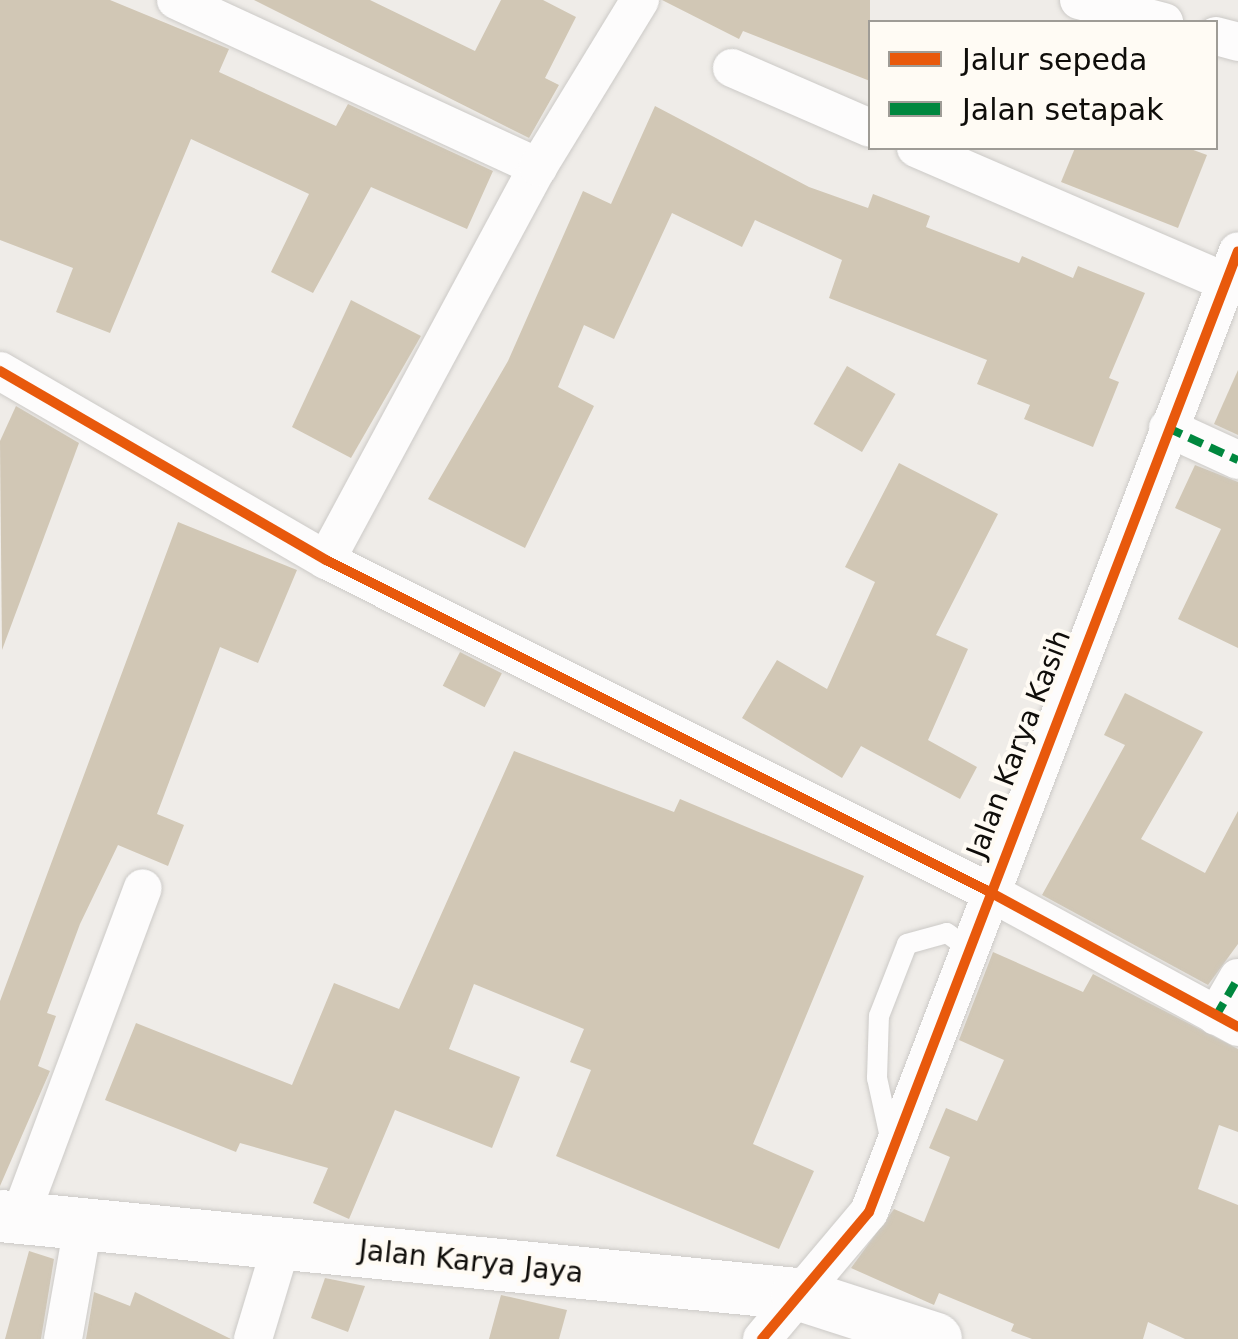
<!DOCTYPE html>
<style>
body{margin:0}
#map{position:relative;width:1238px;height:1339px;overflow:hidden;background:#efece8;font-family:"DejaVu Sans",sans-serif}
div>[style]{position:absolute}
.building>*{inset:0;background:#d1c7b5;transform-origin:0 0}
.roads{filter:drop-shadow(0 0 2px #cccac7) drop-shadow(0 0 2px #cccac7)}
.service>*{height:20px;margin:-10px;padding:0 10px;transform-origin:10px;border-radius:10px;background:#fdfcfc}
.minor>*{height:38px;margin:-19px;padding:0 19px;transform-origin:19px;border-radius:19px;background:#fdfcfc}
.secondary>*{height:52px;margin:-26px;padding:0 26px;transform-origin:26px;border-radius:26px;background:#fdfcfc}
.quiet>*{height:8px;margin-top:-4px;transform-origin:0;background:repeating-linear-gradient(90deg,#00873e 0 15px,transparent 0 23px)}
.cycleway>*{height:10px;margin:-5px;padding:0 5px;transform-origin:5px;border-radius:5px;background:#e8590c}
span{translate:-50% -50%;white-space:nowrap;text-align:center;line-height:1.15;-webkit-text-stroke:8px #fffbf4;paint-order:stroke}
.street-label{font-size:28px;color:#0f0d0a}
.legend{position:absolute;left:868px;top:20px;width:350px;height:130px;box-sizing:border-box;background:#fffbf4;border:2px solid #9f9c96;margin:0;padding:12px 18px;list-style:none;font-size:30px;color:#0f0d0a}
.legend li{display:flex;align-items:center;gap:20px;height:50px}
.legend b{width:50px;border:2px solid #9f9c96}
</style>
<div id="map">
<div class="building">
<div style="clip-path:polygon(0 0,110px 0,229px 49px,219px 72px,336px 126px,348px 104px,493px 171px,467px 229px,371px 187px,313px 293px,271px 272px,309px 194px,191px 139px,110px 333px,56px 312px,73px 268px,0 240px)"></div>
<div style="clip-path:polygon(254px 0,370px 0,475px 51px,501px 0,543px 0,576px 17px,545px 78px,559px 85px,529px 138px)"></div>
<div style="clip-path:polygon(662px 0,870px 0,870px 81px,743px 31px,739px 39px)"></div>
<div style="clip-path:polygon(655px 106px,809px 187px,868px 208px,873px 194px,930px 216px,926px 227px,1019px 263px,1022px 256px,1073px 278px,1078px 266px,1145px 293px,1109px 378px,1119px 382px,1093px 447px,1024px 419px,1030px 405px,977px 384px,987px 360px,829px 298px,842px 260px,755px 220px,742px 247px,672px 213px,614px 339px,584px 325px,558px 387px,594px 406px,525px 548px,428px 499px,508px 361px,583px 191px,611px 204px)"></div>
<div style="clip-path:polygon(1075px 148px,1188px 148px,1207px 155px,1178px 228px,1061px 182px)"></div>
<div style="clip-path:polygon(351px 300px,421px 336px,351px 458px,292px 427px)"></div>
<div style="left:847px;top:366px;width:56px;height:67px;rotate:30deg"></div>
<div style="clip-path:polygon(1238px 370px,1238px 435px,1214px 424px)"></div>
<div style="clip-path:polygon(16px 406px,79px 443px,2px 650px,0 441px)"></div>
<div style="clip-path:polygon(899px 463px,998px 514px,936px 635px,968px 649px,928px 740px,977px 767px,960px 799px,861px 746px,842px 778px,742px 718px,777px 660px,827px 689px,875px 582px,845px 567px)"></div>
<div style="clip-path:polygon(1195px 465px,1238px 482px,1238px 648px,1178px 619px,1221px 529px,1175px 508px)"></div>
<div style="clip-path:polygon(178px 522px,297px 570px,258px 663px,220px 647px,157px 814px,184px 825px,168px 866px,118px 845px,80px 924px,47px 1013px,56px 1016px,38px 1066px,50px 1071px,0 1186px,0 1001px)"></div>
<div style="left:460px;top:652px;width:47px;height:38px;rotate:27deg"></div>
<div style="clip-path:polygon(1125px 693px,1203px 732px,1141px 839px,1205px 873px,1238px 811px,1238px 944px,1208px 985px,1042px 895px,1125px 745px,1104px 735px)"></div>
<div style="clip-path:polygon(514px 751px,674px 812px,680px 799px,864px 876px,753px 1144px,814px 1171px,779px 1249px,556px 1156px,591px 1070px,570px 1062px,584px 1029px,474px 984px,449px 1049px,520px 1077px,492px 1148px,395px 1110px,349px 1219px,313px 1203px,328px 1168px,240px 1143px,236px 1152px,105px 1100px,136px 1023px,292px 1085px,334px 983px,399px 1009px)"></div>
<div style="clip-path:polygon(993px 952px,1083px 992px,1093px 974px,1238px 1049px,1238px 1132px,1219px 1125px,1198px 1189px,1238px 1205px,1238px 1339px,1185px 1339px,1148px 1322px,1143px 1339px,1032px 1339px,1011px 1331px,1014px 1324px,939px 1293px,934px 1305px,851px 1268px,894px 1209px,924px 1222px,950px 1157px,929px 1148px,946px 1108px,977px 1121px,1004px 1060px,959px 1040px)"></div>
<div style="clip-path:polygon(29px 1251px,54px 1259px,41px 1339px,5px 1339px)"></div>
<div style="clip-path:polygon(325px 1278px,365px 1286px,348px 1332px,311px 1318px)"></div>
<div style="clip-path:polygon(94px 1292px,130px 1306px,135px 1292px,231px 1339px,86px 1339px)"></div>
<div style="clip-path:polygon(501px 1295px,567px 1310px,559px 1339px,489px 1339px)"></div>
</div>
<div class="roads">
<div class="service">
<div style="left:891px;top:1142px;width:66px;rotate:-102.3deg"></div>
<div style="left:877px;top:1078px;width:62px;rotate:-88.2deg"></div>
<div style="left:879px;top:1016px;width:77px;rotate:-68.7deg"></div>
<div style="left:907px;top:944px;width:41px;rotate:-15.4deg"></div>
<div style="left:947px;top:933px;width:27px;rotate:36deg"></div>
</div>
<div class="minor">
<div style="left:176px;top:0;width:399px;rotate:24.8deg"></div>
<div style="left:1079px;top:0;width:88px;rotate:14.5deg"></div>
<div style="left:1216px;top:36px;width:23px;rotate:15deg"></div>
<div style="left:732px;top:68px;width:150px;rotate:23.5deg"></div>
<div style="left:916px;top:148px;width:338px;rotate:23.4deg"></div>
<div style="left:0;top:371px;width:377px;rotate:30.1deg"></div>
<div style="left:326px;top:560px;width:738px;rotate:26.57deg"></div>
<div style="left:986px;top:890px;width:287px;rotate:28.5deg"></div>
<div style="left:1168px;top:428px;width:77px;rotate:24.6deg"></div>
<div style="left:326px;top:560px;width:447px;rotate:-61.7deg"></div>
<div style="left:538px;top:167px;width:196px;rotate:-58.6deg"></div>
<div style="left:1216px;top:1016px;width:44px;rotate:-59.9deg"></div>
<div style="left:19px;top:1219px;width:353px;rotate:-69.5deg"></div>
<div style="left:63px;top:1339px;width:115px;rotate:-80deg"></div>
<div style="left:253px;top:1339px;width:100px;rotate:-73.2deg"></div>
<div style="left:762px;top:1339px;width:166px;rotate:-49.9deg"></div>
<div style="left:869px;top:1212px;width:1029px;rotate:-68.99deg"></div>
</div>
<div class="secondary">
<div style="left:0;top:1216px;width:801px;rotate:5.59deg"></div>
<div style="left:797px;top:1294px;width:146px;rotate:17.9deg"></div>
</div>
</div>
<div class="quiet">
<div style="left:1168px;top:428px;width:77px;rotate:24.6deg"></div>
<div style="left:1216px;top:1016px;width:44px;rotate:-59.9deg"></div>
</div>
<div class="cycleway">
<div style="left:0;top:371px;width:377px;rotate:30.1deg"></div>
<div style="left:326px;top:560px;width:738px;rotate:26.57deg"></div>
<div style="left:986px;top:890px;width:287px;rotate:28.5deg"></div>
<div style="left:762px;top:1339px;width:166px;rotate:-49.9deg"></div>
<div style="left:869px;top:1212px;width:1029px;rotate:-68.99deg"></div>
</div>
<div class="street-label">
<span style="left:1019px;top:744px;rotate:-69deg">Jalan Karya Kasih</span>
<span style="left:471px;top:1262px;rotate:6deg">Jalan Karya Jaya</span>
</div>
<ul class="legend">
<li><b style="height:12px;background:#e8590c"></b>Jalur sepeda</li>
<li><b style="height:12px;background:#00873e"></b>Jalan setapak</li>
</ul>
</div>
